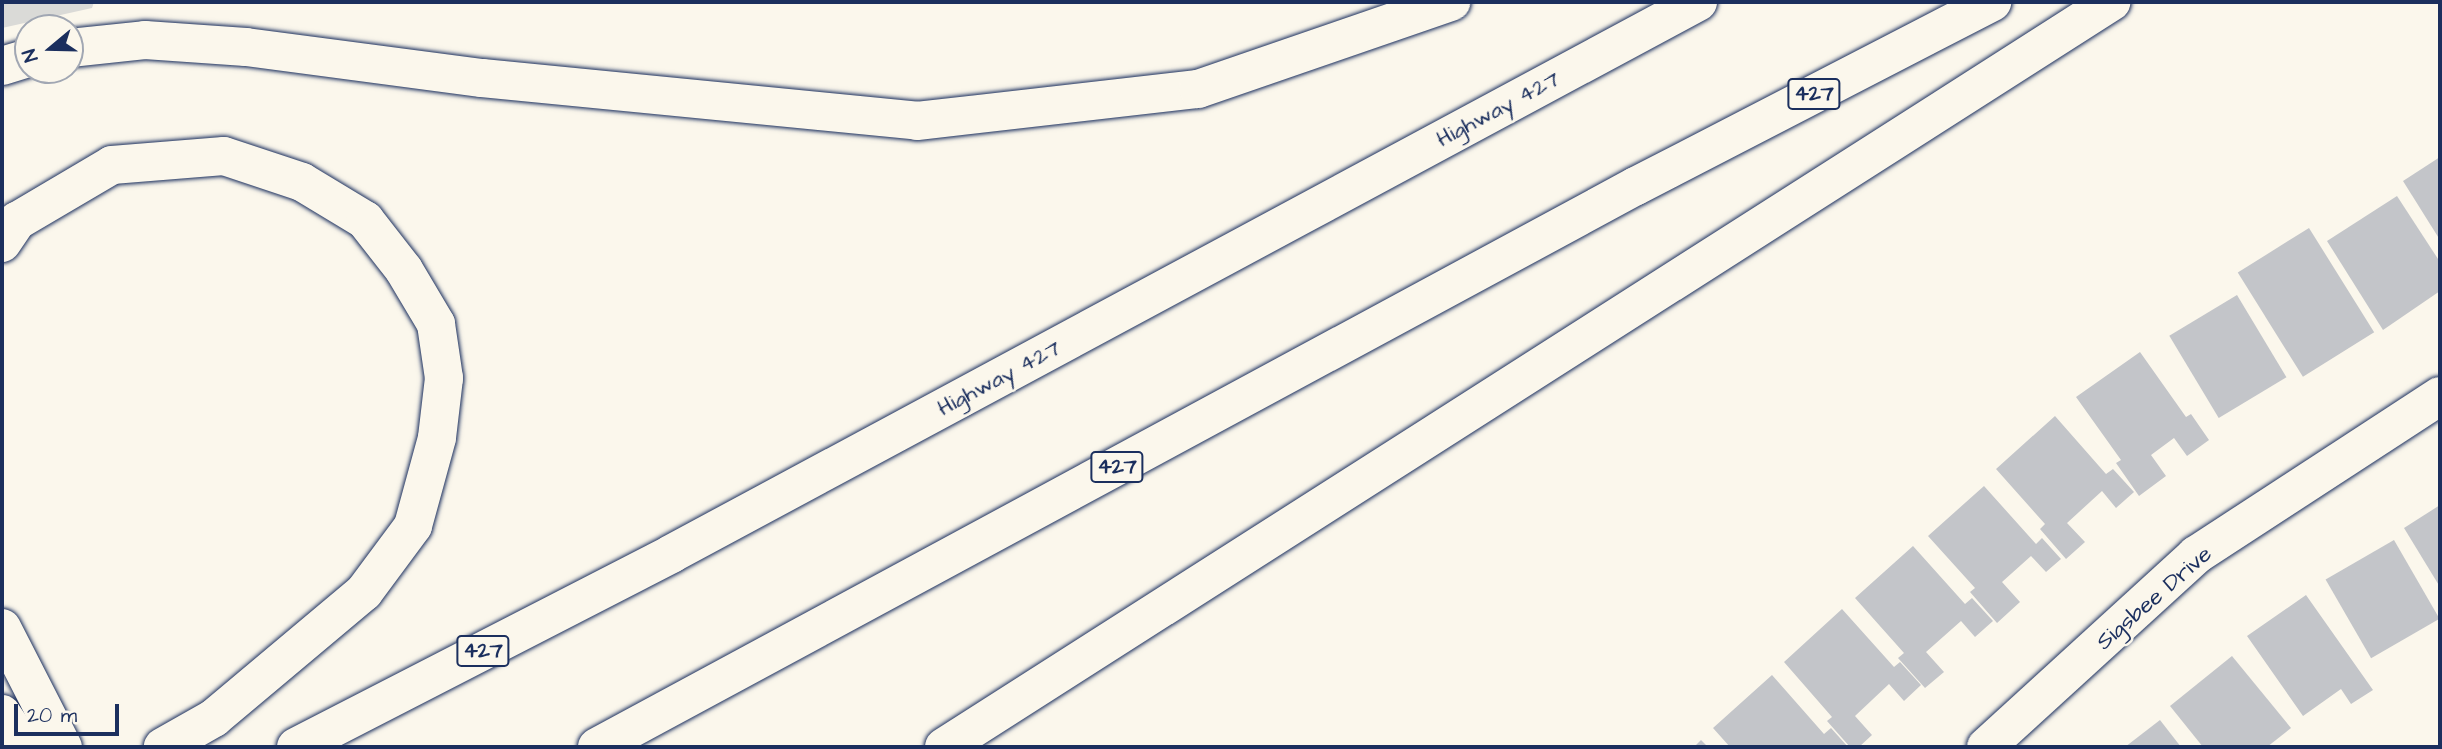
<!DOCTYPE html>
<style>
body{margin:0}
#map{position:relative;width:2442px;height:749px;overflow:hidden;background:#fbf7ec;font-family:"Architects Daughter",sans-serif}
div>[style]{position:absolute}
.green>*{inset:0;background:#dadad7}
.building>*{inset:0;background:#c3c5c9;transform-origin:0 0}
.roads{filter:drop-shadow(0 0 2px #1b2f5e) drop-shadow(0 0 2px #1b2f5e)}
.minor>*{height:38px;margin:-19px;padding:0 19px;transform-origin:19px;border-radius:19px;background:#fbf7ec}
.major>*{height:38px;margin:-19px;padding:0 19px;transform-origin:19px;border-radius:19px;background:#fbf7ec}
.highway>*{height:38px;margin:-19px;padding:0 19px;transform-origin:19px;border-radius:19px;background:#fbf7ec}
span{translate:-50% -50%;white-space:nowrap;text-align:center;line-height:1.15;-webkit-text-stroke:5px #fbf7ec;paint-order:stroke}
.shield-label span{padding:2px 5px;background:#fbf7ec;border:2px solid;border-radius:5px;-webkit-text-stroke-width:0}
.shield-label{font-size:21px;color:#1b2f5e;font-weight:700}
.street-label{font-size:23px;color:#1b2f5e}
.frame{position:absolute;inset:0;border:4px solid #1b2f5e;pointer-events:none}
.north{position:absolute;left:14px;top:14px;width:70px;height:70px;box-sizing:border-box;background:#fbf7ec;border:2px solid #a1a7b3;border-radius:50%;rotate:251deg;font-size:19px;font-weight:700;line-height:28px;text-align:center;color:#1b2f5e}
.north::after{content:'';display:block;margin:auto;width:24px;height:32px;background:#1b2f5e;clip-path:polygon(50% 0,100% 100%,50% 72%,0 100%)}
.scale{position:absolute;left:14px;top:704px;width:105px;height:32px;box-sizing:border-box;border:4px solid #1b2f5e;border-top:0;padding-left:9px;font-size:21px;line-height:24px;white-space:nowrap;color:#1b2f5e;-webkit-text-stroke:5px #fbf7ec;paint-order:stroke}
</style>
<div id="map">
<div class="green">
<div style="clip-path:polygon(2px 2px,94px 2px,92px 8px,2px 28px)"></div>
</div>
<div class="building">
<div style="clip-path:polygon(2440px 157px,2440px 240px,2403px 181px)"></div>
<div style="clip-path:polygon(2397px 196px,2440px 262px,2440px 291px,2383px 330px,2327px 241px)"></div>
<div style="left:2309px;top:228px;width:123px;height:84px;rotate:58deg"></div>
<div style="left:2237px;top:295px;width:96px;height:79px;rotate:59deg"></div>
<div style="clip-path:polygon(2140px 352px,2186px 417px,2191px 414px,2209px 440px,2187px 456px,2174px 438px,2151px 455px,2166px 476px,2139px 496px,2116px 463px,2121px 460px,2076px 397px)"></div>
<div style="clip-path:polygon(2055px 416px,2106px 474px,2113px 469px,2134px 492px,2116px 508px,2102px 491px,2067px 523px,2085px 542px,2066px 559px,2040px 529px,2045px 524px,1996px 469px)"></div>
<div style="clip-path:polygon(1984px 486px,2036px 544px,2042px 538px,2061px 559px,2046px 572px,2031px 556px,2002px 582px,2020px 602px,1997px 623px,1970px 592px,1975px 588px,1928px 536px)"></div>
<div style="clip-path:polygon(2440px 505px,2440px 587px,2404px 528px)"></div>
<div style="left:2394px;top:540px;width:91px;height:79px;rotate:60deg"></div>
<div style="clip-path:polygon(1913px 546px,1965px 604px,1972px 598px,1993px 621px,1975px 637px,1961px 621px,1926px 652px,1944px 672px,1925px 688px,1898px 658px,1904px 653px,1855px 598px)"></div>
<div style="clip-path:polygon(2306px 595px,2373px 690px,2351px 704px,2341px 689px,2303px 716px,2247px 636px)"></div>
<div style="clip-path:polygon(1842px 609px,1894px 667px,1900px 662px,1921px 685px,1904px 701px,1889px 684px,1855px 716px,1872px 735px,1859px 747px,1850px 747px,1827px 721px,1832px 717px,1784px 662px)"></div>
<div style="clip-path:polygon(2232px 656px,2291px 728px,2267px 747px,2203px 747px,2170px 706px)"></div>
<div style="clip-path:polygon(1772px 675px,1824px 734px,1831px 728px,1848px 747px,1730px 747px,1713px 728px)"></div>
<div style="clip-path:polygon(2160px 720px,2181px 747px,2125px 747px)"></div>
<div style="clip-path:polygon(1701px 740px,1708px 747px,1694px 747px)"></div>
</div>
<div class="roads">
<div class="minor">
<div style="left:1986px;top:747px;width:285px;rotate:-42.4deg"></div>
<div style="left:2196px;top:555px;width:291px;rotate:-33.1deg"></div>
</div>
<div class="major">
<div style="left:2px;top:714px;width:40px;rotate:56deg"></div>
</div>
<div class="highway">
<div style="left:70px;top:48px;width:75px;rotate:-6.1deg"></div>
<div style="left:145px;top:40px;width:101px;rotate:4deg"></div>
<div style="left:246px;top:47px;width:238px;rotate:7.5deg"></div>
<div style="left:482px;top:78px;width:437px;rotate:5.6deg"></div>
<div style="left:917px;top:121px;width:283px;rotate:-6.5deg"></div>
<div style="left:1198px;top:89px;width:268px;rotate:-19deg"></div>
<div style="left:2px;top:66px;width:27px;rotate:-17deg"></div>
<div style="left:2px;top:243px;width:27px;rotate:-56deg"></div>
<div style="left:17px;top:221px;width:110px;rotate:-30.5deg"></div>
<div style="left:112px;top:165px;width:112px;rotate:-4.6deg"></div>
<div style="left:224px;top:156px;width:82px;rotate:18.4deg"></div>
<div style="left:302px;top:182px;width:74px;rotate:31.1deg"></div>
<div style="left:365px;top:220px;width:63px;rotate:52deg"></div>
<div style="left:404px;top:270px;width:63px;rotate:59.3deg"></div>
<div style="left:436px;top:324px;width:55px;rotate:81.6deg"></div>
<div style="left:444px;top:378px;width:60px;rotate:96.7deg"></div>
<div style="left:437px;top:438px;width:91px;rotate:105.3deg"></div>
<div style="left:413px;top:526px;width:82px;rotate:126.6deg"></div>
<div style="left:364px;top:592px;width:196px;rotate:140deg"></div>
<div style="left:214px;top:718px;width:59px;rotate:150.4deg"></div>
<div style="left:2px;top:628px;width:134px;rotate:62.9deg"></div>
<div style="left:296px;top:747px;width:422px;rotate:-27.2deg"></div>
<div style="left:671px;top:554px;width:1166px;rotate:-28.26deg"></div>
<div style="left:597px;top:747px;width:1181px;rotate:-28.37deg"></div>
<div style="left:1636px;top:186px;width:401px;rotate:-27.3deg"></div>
<div style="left:944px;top:747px;width:1385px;rotate:-32.55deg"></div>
</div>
</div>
<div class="shield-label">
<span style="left:1814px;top:94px">427</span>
<span style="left:1117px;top:467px">427</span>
<span style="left:483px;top:651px">427</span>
</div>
<div class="street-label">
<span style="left:1498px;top:109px;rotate:-28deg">Highway 427</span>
<span style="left:999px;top:378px;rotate:-28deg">Highway 427</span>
<span style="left:2154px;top:598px;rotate:-41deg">Sigsbee Drive</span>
</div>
<div class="frame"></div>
<div class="north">N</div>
<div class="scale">20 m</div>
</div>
